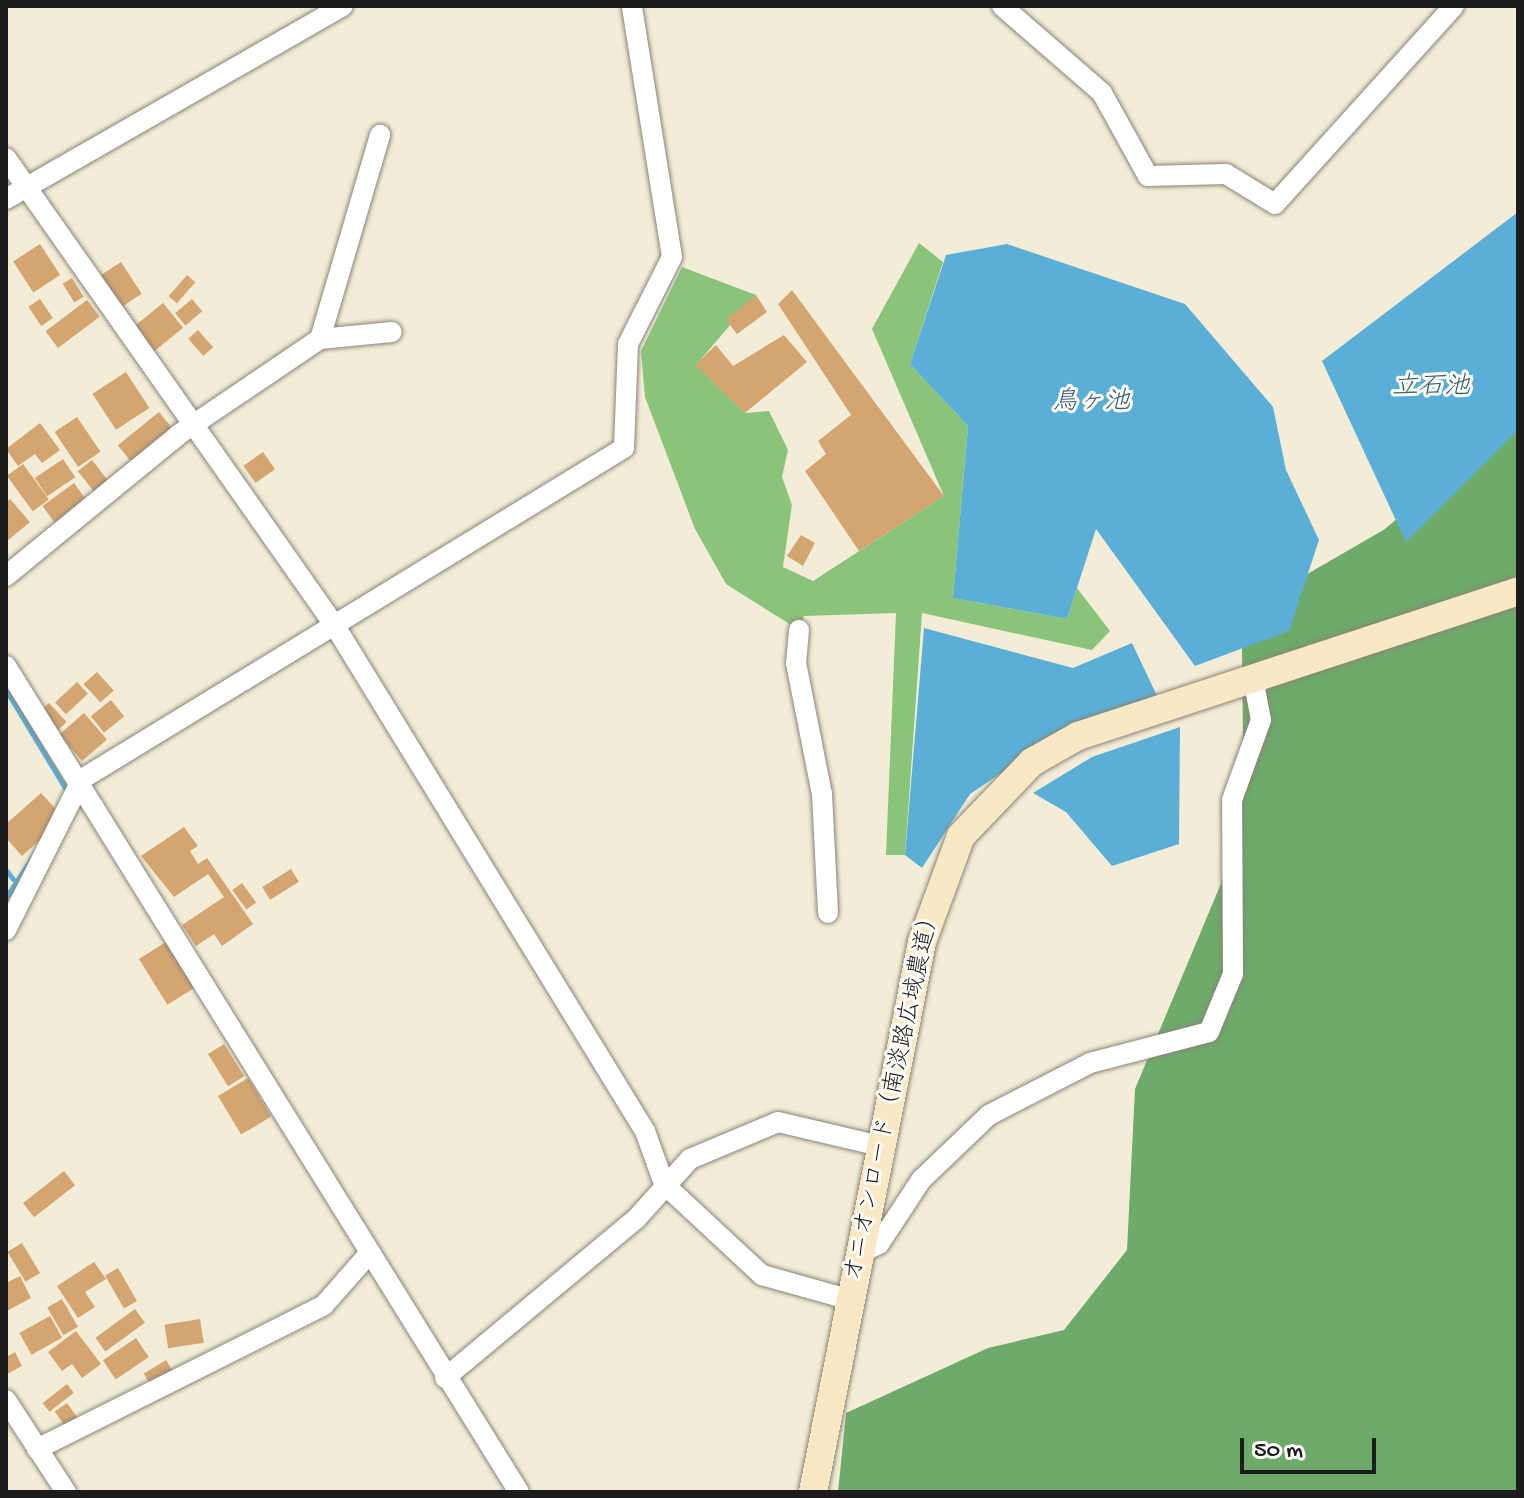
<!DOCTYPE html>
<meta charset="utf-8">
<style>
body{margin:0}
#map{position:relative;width:1524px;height:1498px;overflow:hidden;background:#f3edd7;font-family:"Gochi Hand","Klee One",sans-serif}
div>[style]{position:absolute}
.green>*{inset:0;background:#89c47a}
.forest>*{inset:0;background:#6eaa6a}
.water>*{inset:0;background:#5bafd7}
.stream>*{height:5px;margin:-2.5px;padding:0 2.5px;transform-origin:2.5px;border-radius:2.5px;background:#5bafd7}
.building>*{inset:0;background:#d4a571;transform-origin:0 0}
.roads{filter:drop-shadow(0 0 2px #88847a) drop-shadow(0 0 2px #88847a)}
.street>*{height:20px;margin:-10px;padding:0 10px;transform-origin:10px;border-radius:10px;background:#fff}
.secondary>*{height:28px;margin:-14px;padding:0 14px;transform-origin:14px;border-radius:14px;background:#f8e8c3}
span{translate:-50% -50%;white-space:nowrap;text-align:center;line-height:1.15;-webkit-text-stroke:6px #fdfcf7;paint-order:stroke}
.street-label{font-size:24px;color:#1c1c1c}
.water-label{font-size:26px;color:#385e70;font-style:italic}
.frame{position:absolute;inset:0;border:8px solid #1c1c1c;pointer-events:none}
.scale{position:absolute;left:1240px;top:1438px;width:136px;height:36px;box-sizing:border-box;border:4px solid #1c1c1c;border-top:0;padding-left:10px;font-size:24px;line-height:28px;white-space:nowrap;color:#1c1c1c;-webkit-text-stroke:6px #fdfcf7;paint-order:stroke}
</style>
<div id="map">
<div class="green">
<div style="clip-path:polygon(919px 243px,943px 262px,910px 364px,968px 426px,953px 598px,1067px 619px,1077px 588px,1110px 631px,1092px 650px,922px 613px,905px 855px,886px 855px,896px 613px,804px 616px,799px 630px,726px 584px,695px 529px,645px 397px,641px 351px,682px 267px,756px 295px,696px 365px,745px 413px,769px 411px,788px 450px,782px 477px,792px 505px,783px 567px,813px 581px,944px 496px,872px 329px)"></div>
</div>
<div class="forest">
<div style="clip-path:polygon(1518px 416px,1518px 1492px,838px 1492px,846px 1413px,988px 1348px,1064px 1330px,1127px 1250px,1135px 1089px,1225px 874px,1243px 744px,1242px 648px,1304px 576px,1385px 529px)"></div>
</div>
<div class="water">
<div style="clip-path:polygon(1518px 212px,1518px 430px,1406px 542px,1322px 361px)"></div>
<div style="clip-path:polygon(1007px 244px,1185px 304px,1273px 407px,1286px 470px,1319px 540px,1289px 631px,1195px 666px,1096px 529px,1067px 619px,953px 598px,968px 426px,910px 364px,946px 255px)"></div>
<div style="clip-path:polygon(924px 628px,1073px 668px,1132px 643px,1159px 700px,1074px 724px,970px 794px,922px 868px,905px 855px)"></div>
<div style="clip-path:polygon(1180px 727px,1179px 844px,1112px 866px,1066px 812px,1033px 793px,1092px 757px)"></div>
</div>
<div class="stream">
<div style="left:6px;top:690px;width:118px;rotate:58.9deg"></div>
<div style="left:6px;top:870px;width:11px;rotate:52deg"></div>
<div style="left:6px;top:897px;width:50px;rotate:-56.3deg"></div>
</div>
<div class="building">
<div style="left:40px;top:244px;width:37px;height:32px;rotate:57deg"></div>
<div style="left:121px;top:262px;width:38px;height:29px;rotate:57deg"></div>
<div style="left:187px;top:275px;width:11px;height:28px;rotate:41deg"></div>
<div style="left:72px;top:278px;width:22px;height:11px;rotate:58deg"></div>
<div style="clip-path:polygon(792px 290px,944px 496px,859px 551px,805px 471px,826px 454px,818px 441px,851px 415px,778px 304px)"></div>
<div style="clip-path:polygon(756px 295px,767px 312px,737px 334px,726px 320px)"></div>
<div style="left:40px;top:299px;width:23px;height:14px;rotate:56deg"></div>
<div style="left:192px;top:299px;width:16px;height:22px;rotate:50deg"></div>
<div style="left:87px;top:300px;width:21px;height:52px;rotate:53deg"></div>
<div style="left:163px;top:303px;width:32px;height:41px;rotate:51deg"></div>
<div style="left:198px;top:330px;width:23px;height:13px;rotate:49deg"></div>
<div style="clip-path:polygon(784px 335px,807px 362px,745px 413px,695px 365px,716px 345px,733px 366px)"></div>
<div style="left:126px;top:372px;width:43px;height:40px;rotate:57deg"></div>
<div style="left:159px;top:412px;width:27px;height:53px;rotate:51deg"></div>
<div style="left:77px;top:417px;width:42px;height:27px;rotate:56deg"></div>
<div style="clip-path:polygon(40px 423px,60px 450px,42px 463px,35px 454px,18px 466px,6px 449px)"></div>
<div style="left:263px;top:452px;width:21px;height:24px;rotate:55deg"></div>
<div style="left:63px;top:459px;width:22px;height:34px;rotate:56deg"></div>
<div style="left:92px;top:460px;width:31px;height:18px;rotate:52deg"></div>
<div style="left:23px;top:464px;width:44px;height:20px;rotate:54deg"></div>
<div style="left:74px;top:483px;width:27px;height:39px;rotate:54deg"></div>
<div style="clip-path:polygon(10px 499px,30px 522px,6px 542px,6px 503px)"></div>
<div style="clip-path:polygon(801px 535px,815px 543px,803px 566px,787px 556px)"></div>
<div style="left:97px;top:672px;width:25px;height:18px;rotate:48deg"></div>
<div style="left:77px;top:682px;width:16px;height:30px;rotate:47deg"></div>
<div style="left:111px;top:700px;width:21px;height:26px;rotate:51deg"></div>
<div style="left:49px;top:703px;width:26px;height:14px;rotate:47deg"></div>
<div style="left:84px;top:713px;width:35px;height:33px;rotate:49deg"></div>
<div style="clip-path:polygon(41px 793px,64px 818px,22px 856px,6px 838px,6px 824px)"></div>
<div style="clip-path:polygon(184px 827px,198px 846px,190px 851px,198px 864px,207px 858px,253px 924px,222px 946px,214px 934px,196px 946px,182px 925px,224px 897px,208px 874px,174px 897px,141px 856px)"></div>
<div style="left:291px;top:869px;width:15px;height:34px;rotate:58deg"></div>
<div style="left:242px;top:883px;width:24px;height:12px;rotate:54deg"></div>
<div style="left:166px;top:942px;width:54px;height:32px;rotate:58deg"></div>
<div style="left:224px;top:1044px;width:38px;height:19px;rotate:58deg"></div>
<div style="left:248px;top:1078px;width:45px;height:35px;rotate:59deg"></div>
<div style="left:64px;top:1171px;width:18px;height:52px;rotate:52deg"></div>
<div style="left:22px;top:1243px;width:35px;height:17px;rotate:59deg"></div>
<div style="clip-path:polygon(94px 1262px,106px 1279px,85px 1292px,95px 1307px,78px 1318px,57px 1286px)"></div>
<div style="left:118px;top:1268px;width:38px;height:15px;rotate:60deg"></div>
<div style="clip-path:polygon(20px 1276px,31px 1298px,7px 1311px,6px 1283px)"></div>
<div style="left:62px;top:1299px;width:32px;height:17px;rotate:60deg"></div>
<div style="left:135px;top:1309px;width:17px;height:49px;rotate:54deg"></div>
<div style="left:50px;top:1316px;width:25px;height:35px;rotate:61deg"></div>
<div style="left:200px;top:1319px;width:24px;height:36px;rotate:81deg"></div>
<div style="clip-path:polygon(76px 1331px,101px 1364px,82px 1378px,72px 1364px,62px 1371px,48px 1352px)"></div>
<div style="left:136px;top:1338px;width:23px;height:40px;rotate:56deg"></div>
<div style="clip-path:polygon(15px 1352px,22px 1366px,7px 1374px,6px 1357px)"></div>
<div style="left:166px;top:1360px;width:17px;height:26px;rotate:59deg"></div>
<div style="left:67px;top:1384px;width:11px;height:31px;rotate:52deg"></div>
<div style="left:67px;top:1403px;width:21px;height:15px;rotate:55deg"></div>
</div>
<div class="roads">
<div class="street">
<div style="left:1002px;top:6px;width:133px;rotate:41deg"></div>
<div style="left:1102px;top:93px;width:95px;rotate:61deg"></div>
<div style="left:1148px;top:176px;width:78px;rotate:-1.5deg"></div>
<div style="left:1226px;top:174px;width:57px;rotate:31.5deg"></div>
<div style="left:1275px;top:204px;width:267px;rotate:-47.9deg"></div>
<div style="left:6px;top:158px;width:572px;rotate:54.89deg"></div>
<div style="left:335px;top:626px;width:593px;rotate:58.46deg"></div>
<div style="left:645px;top:1131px;width:56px;rotate:70.3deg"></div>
<div style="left:664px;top:1184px;width:134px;rotate:42.9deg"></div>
<div style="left:762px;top:1275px;width:92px;rotate:15.7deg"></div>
<div style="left:6px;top:199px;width:388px;rotate:-29.8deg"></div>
<div style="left:320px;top:339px;width:213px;rotate:-73.6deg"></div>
<div style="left:6px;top:576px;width:222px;rotate:-39.3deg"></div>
<div style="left:178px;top:435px;width:171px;rotate:-34.1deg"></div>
<div style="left:320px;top:339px;width:72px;rotate:-5.6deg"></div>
<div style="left:799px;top:630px;width:33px;rotate:95deg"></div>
<div style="left:796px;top:663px;width:134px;rotate:78.8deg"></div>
<div style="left:822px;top:794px;width:119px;rotate:87.1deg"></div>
<div style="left:6px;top:666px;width:972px;rotate:58.16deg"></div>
<div style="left:6px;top:930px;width:169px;rotate:-63.3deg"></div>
<div style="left:82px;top:779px;width:635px;rotate:-31.41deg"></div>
<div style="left:624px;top:448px;width:104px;rotate:-87.8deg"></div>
<div style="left:628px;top:344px;width:97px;rotate:-63.2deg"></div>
<div style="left:672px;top:257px;width:254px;rotate:-99.1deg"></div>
<div style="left:859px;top:1253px;width:22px;rotate:-24deg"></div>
<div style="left:879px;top:1244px;width:77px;rotate:-56.7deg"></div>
<div style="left:921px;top:1180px;width:94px;rotate:-43.7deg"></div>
<div style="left:989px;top:1115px;width:114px;rotate:-27.2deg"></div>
<div style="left:1090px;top:1063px;width:123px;rotate:-14.6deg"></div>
<div style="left:1209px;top:1032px;width:63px;rotate:-67.5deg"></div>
<div style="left:1233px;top:974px;width:174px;rotate:-90.3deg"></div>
<div style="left:1232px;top:800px;width:85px;rotate:-70.1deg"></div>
<div style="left:1261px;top:720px;width:43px;rotate:-100.8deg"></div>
<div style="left:445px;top:1378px;width:249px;rotate:-39.8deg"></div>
<div style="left:636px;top:1219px;width:81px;rotate:-48deg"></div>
<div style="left:690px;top:1159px;width:95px;rotate:-22.8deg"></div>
<div style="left:778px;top:1122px;width:105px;rotate:13.2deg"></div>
<div style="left:6px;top:1400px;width:110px;rotate:56.9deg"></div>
<div style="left:37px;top:1449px;width:321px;rotate:-26.6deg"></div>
<div style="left:324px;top:1305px;width:67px;rotate:-48.7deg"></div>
</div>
<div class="secondary">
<div style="left:813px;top:1492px;width:561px;rotate:-78.79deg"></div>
<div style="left:922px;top:942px;width:113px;rotate:-69.8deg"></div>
<div style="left:961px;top:836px;width:103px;rotate:-46.2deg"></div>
<div style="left:1032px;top:762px;width:53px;rotate:-29.5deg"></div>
<div style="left:1078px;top:736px;width:463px;rotate:-18.2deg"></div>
</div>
</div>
<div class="street-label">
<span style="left:894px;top:1094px;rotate:-78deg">オニオンロード（南淡路広域農道）</span>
</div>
<div class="water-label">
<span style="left:1431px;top:389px">立石池</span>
<span style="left:1091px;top:404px">鳥ヶ池</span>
</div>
<div class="frame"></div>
<div class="scale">50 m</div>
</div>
